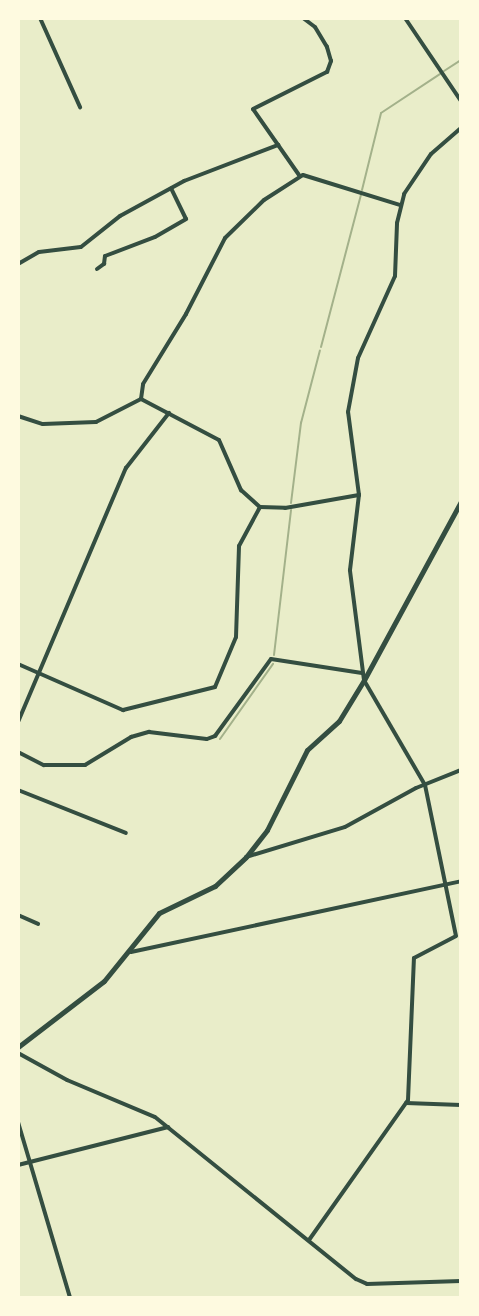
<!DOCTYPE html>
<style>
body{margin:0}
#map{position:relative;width:479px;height:1316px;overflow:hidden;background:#e9edc9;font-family:"IBM Plex Sans",sans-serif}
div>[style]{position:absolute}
.stream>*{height:2px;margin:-1px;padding:0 1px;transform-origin:1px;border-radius:1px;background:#a3b18a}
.minor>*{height:4px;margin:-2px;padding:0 2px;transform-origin:2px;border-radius:2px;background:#344e41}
.secondary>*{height:5px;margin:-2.5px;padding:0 2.5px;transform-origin:2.5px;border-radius:2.5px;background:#344e41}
span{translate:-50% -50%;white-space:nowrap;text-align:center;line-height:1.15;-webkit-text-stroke:6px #fefae0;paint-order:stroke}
.frame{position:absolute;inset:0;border:20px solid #fefae0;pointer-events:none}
</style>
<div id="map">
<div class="stream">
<div style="left:444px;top:71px;width:20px;rotate:-33deg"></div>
<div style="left:362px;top:190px;width:79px;rotate:-76.1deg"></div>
<div style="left:381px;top:113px;width:71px;rotate:-33.5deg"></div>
<div style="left:321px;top:347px;width:157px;rotate:-75.3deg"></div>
<div style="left:291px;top:503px;width:81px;rotate:-82.9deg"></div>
<div style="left:301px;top:423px;width:75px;rotate:-75.4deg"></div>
<div style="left:274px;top:655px;width:146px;rotate:-83.3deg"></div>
<div style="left:220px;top:739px;width:92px;rotate:-54.8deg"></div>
</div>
<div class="minor">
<div style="left:40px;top:18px;width:98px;rotate:65.8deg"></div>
<div style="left:405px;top:18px;width:100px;rotate:56deg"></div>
<div style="left:299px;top:175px;width:80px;rotate:-124.9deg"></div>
<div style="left:253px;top:109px;width:83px;rotate:-26.6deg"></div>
<div style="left:327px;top:72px;width:12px;rotate:-70deg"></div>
<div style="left:331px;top:61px;width:15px;rotate:-106deg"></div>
<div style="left:327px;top:47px;width:23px;rotate:-121deg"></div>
<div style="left:315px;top:27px;width:15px;rotate:-143deg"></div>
<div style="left:18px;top:264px;width:24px;rotate:-30deg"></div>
<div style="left:39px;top:252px;width:42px;rotate:-6.8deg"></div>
<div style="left:81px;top:247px;width:50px;rotate:-38.5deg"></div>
<div style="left:120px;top:216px;width:73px;rotate:-28.7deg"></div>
<div style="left:184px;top:181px;width:101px;rotate:-21deg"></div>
<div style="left:97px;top:269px;width:9px;rotate:-36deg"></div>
<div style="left:104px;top:264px;width:8px;rotate:-83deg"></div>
<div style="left:105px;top:256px;width:53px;rotate:-20.8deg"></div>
<div style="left:155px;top:237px;width:36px;rotate:-30deg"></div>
<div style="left:186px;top:219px;width:34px;rotate:-116deg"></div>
<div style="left:141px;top:399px;width:15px;rotate:-82deg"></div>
<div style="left:143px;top:384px;width:82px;rotate:-58.4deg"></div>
<div style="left:186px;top:314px;width:85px;rotate:-62.8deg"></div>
<div style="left:225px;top:238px;width:54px;rotate:-44.3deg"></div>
<div style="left:264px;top:200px;width:46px;rotate:-32.7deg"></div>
<div style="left:303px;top:175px;width:102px;rotate:17.2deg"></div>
<div style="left:141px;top:399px;width:88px;rotate:27.7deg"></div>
<div style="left:219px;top:440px;width:55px;rotate:66.3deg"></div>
<div style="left:241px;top:490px;width:25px;rotate:42deg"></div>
<div style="left:260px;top:507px;width:25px;rotate:2deg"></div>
<div style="left:285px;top:508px;width:75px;rotate:-10deg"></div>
<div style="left:18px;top:416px;width:26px;rotate:18deg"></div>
<div style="left:43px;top:424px;width:53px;rotate:-2.2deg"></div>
<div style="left:96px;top:422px;width:51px;rotate:-27.1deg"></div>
<div style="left:18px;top:664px;width:115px;rotate:23.7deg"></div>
<div style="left:123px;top:710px;width:95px;rotate:-14deg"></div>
<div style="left:215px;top:687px;width:54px;rotate:-67.2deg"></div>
<div style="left:236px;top:637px;width:91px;rotate:-88.1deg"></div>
<div style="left:239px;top:546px;width:44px;rotate:-61.7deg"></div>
<div style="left:18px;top:722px;width:276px;rotate:-67deg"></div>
<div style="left:126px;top:468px;width:70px;rotate:-52deg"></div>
<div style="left:18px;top:752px;width:29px;rotate:27deg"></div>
<div style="left:44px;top:765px;width:41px"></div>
<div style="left:85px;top:765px;width:54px;rotate:-31.3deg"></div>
<div style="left:131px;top:737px;width:19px;rotate:-16deg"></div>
<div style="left:149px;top:732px;width:58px;rotate:6.9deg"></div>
<div style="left:207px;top:739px;width:9px;rotate:-21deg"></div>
<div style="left:215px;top:736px;width:95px;rotate:-54deg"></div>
<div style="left:271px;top:659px;width:92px;rotate:8.7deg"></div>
<div style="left:18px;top:790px;width:116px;rotate:21.7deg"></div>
<div style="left:246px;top:857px;width:103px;rotate:-16.9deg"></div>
<div style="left:345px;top:827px;width:81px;rotate:-28.8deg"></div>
<div style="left:416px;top:788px;width:48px;rotate:-21.8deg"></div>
<div style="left:18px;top:915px;width:22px;rotate:24deg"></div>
<div style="left:131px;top:952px;width:338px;rotate:-12.1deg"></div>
<div style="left:18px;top:1053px;width:56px;rotate:28.9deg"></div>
<div style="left:67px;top:1080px;width:95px;rotate:22.8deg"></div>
<div style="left:155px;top:1117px;width:258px;rotate:38.9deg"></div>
<div style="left:356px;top:1279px;width:12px;rotate:24deg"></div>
<div style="left:367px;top:1284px;width:94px;rotate:-1.8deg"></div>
<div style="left:406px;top:1103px;width:55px;rotate:2.1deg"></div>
<div style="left:18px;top:1122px;width:184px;rotate:73.5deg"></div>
<div style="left:18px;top:1165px;width:155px;rotate:-14.2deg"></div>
<div style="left:309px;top:1240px;width:171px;rotate:-54.7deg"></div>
<div style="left:408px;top:1100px;width:142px;rotate:-87.6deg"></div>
<div style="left:414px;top:958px;width:47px;rotate:-27.6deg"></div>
<div style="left:456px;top:936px;width:154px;rotate:-101.6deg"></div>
<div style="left:425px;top:785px;width:121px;rotate:-120.2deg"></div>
<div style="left:364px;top:680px;width:111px;rotate:-97.3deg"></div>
<div style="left:350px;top:570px;width:76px;rotate:-83.2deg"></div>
<div style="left:359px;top:495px;width:84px;rotate:-97.5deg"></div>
<div style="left:348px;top:412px;width:55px;rotate:-79.5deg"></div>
<div style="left:358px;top:358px;width:90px;rotate:-65.7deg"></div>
<div style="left:395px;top:276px;width:53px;rotate:-87.8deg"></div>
<div style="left:397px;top:223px;width:30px;rotate:-76deg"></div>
<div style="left:404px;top:194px;width:48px;rotate:-56deg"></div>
<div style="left:431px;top:154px;width:40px;rotate:-41deg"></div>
</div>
<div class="secondary">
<div style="left:18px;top:1047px;width:108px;rotate:-37.5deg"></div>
<div style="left:104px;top:981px;width:87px;rotate:-51deg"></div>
<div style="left:159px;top:913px;width:62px;rotate:-25.7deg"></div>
<div style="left:215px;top:886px;width:42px;rotate:-43.1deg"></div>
<div style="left:246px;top:857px;width:34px;rotate:-52deg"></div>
<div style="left:267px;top:830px;width:89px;rotate:-63.4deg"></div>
<div style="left:307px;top:750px;width:43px;rotate:-42.2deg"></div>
<div style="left:339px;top:721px;width:48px;rotate:-58.6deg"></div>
<div style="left:364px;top:680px;width:204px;rotate:-61.5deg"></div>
</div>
<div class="frame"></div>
</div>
